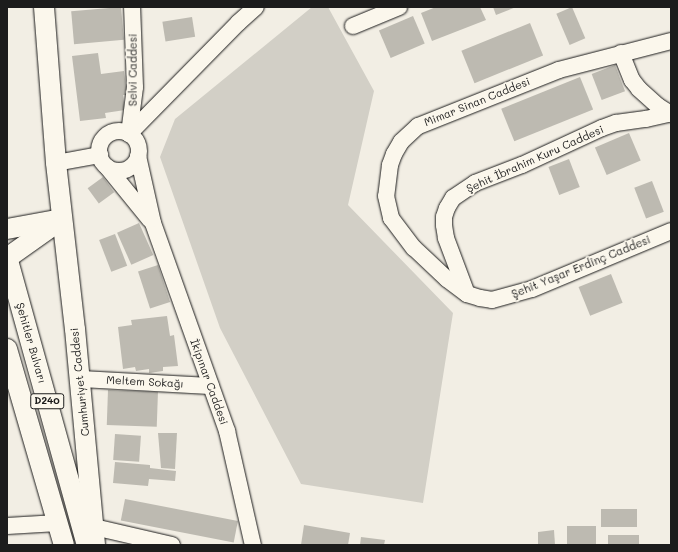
<!DOCTYPE html>
<meta charset="utf-8">
<style>
body{margin:0}
#map{position:relative;width:678px;height:552px;overflow:hidden;background:#f2eee4;font-family:Mali,sans-serif}
div>[style]{position:absolute}
.green>*{inset:0;background:#d2cfc6}
.building>*{inset:0;background:#bdbab1;transform-origin:0 0}
.roads{filter:drop-shadow(0 0 1px #1c1c1c) drop-shadow(0 0 1px #1c1c1c)}
.minor>*{height:16px;margin:-8px;padding:0 8px;transform-origin:8px;border-radius:8px;background:#fbf7ec}
.minor>.ring{margin:-8px;padding:0;box-sizing:content-box;background:none;border:16px solid #fbf7ec;border-radius:50%}
.major>*{height:20px;margin:-10px;padding:0 10px;transform-origin:10px;border-radius:10px;background:#fbf7ec}
span{translate:-50% -50%;white-space:nowrap;text-align:center;line-height:1.15;-webkit-text-stroke:3.5px #fbf7ec;paint-order:stroke}
.shield-label span{padding:1px 3px;background:#fbf7ec;border:1px solid;border-radius:3px;-webkit-text-stroke-width:0}
.shield-label{font-size:10px;color:#1c1c1c;font-weight:700}
.street-label{font-size:11px;color:#1c1c1c}
.frame{position:absolute;inset:0;border:8px solid #1c1c1c;pointer-events:none}
</style>
<div id="map">
<div class="green">
<div style="clip-path:polygon(312px 7px,328px 7px,374px 91px,348px 205px,453px 313px,423px 503px,301px 484px,220px 328px,160px 157px,175px 119px)"></div>
</div>
<div class="building">
<div style="left:121px;top:7px;width:33px;height:50px;rotate:85deg"></div>
<div style="clip-path:polygon(436px 7px,480px 7px,486px 20px,432px 41px,421px 13px)"></div>
<div style="clip-path:polygon(493px 7px,516px 7px,496px 15px)"></div>
<div style="left:572px;top:7px;width:34px;height:17px;rotate:67deg"></div>
<div style="left:413px;top:16px;width:30px;height:37px;rotate:67deg"></div>
<div style="left:192px;top:17px;width:20px;height:30px;rotate:81deg"></div>
<div style="left:530px;top:23px;width:35px;height:74px;rotate:68deg"></div>
<div style="clip-path:polygon(98px 53px,101px 74px,124px 71px,127px 95px,123px 95px,125px 110px,105px 113px,106px 118px,80px 121px,72px 56px)"></div>
<div style="left:615px;top:65px;width:28px;height:25px;rotate:69deg"></div>
<div style="left:580px;top:77px;width:35px;height:85px;rotate:68deg"></div>
<div style="left:629px;top:133px;width:30px;height:37px;rotate:67deg"></div>
<div style="left:569px;top:159px;width:30px;height:22px;rotate:69deg"></div>
<div style="left:103px;top:177px;width:19px;height:19px;rotate:54deg"></div>
<div style="left:652px;top:181px;width:33px;height:19px;rotate:69deg"></div>
<div style="left:139px;top:223px;width:35px;height:24px;rotate:66deg"></div>
<div style="left:115px;top:234px;width:34px;height:17px;rotate:69deg"></div>
<div style="left:158px;top:265px;width:39px;height:21px;rotate:72deg"></div>
<div style="left:611px;top:274px;width:31px;height:35px;rotate:68deg"></div>
<div style="clip-path:polygon(167px 316px,170px 336px,174px 335px,178px 366px,163px 367px,163px 371px,149px 373px,149px 369px,136px 371px,135px 367px,123px 369px,118px 327px,132px 325px,131px 320px)"></div>
<div style="left:108px;top:390px;width:50px;height:35px;rotate:2deg"></div>
<div style="clip-path:polygon(158px 433px,177px 433px,175px 469px,161px 468px)"></div>
<div style="left:115px;top:434px;width:26px;height:26px;rotate:4deg"></div>
<div style="clip-path:polygon(115px 462px,150px 465px,150px 468px,176px 471px,175px 481px,149px 479px,148px 486px,113px 483px)"></div>
<div style="left:125px;top:499px;width:115px;height:22px;rotate:11deg"></div>
<div style="left:637px;top:509px;width:18px;height:36px;rotate:90deg"></div>
<div style="clip-path:polygon(304px 525px,350px 533px,348px 545px,301px 545px)"></div>
<div style="left:596px;top:526px;width:19px;height:29px;rotate:90deg"></div>
<div style="clip-path:polygon(554px 530px,555px 545px,538px 545px,538px 532px)"></div>
<div style="left:639px;top:535px;width:10px;height:31px;rotate:90deg"></div>
<div style="clip-path:polygon(361px 537px,385px 540px,384px 545px,360px 545px)"></div>
</div>
<div class="roads">
<div class="minor">
<div style="left:353px;top:26px;width:50px;rotate:-22.4deg"></div>
<div style="left:671px;top:41px;width:116px;rotate:165.5deg"></div>
<div style="left:559px;top:70px;width:152px;rotate:158.3deg"></div>
<div style="left:418px;top:126px;width:23px;rotate:137deg"></div>
<div style="left:401px;top:142px;width:14px;rotate:120deg"></div>
<div style="left:394px;top:154px;width:12px;rotate:110deg"></div>
<div style="left:390px;top:165px;width:31px;rotate:97deg"></div>
<div style="left:386px;top:196px;width:23px;rotate:77deg"></div>
<div style="left:391px;top:218px;width:38px;rotate:53deg"></div>
<div style="left:414px;top:248px;width:45px;rotate:43.2deg"></div>
<div style="left:447px;top:279px;width:25px;rotate:37deg"></div>
<div style="left:467px;top:294px;width:14px;rotate:17deg"></div>
<div style="left:480px;top:298px;width:12px;rotate:9deg"></div>
<div style="left:492px;top:300px;width:41px;rotate:-15.4deg"></div>
<div style="left:532px;top:289px;width:151px;rotate:-22.6deg"></div>
<div style="left:621px;top:53px;width:29px;rotate:68deg"></div>
<div style="left:632px;top:80px;width:11px;rotate:52deg"></div>
<div style="left:639px;top:89px;width:25px;rotate:42deg"></div>
<div style="left:658px;top:106px;width:15px;rotate:32deg"></div>
<div class="ring" style="left:99px;top:131px;width:24px;height:24px"></div>
<div style="left:129px;top:134px;width:156px;rotate:-45.5deg"></div>
<div style="left:238px;top:23px;width:24px;rotate:-42deg"></div>
<div style="left:129px;top:134px;width:47px;rotate:-82.7deg"></div>
<div style="left:135px;top:87px;width:80px;rotate:-92.1deg"></div>
<div style="left:138px;top:156px;width:69px;rotate:77.4deg"></div>
<div style="left:153px;top:223px;width:221px;rotate:70.4deg"></div>
<div style="left:227px;top:431px;width:117px;rotate:77.2deg"></div>
<div style="left:56px;top:163px;width:45px;rotate:-10.3deg"></div>
<div style="left:107px;top:167px;width:68px;rotate:50.9deg"></div>
<div style="left:467px;top:294px;width:60px;rotate:-110.6deg"></div>
<div style="left:446px;top:238px;width:13px;rotate:-99deg"></div>
<div style="left:444px;top:225px;width:8px;rotate:-90deg"></div>
<div style="left:444px;top:217px;width:9px;rotate:-72deg"></div>
<div style="left:447px;top:208px;width:12px;rotate:-59deg"></div>
<div style="left:453px;top:198px;width:27px;rotate:-34deg"></div>
<div style="left:475px;top:183px;width:50px;rotate:-21deg"></div>
<div style="left:522px;top:165px;width:88px;rotate:-24.8deg"></div>
<div style="left:602px;top:128px;width:15px;rotate:-20deg"></div>
<div style="left:616px;top:123px;width:30px;rotate:-8deg"></div>
<div style="left:646px;top:119px;width:26px;rotate:-13deg"></div>
<div style="left:80px;top:379px;width:131px;rotate:3.1deg"></div>
<div style="left:7px;top:526px;width:51px;rotate:-3.4deg"></div>
<div style="left:94px;top:527px;width:80px;rotate:13deg"></div>
</div>
<div class="major">
<div style="left:44px;top:7px;width:156px;rotate:85.6deg"></div>
<div style="left:56px;top:163px;width:167px;rotate:83.5deg"></div>
<div style="left:75px;top:329px;width:217px;rotate:84.7deg"></div>
<div style="left:7px;top:229px;width:50px;rotate:-10.4deg"></div>
<div style="left:7px;top:257px;width:295px;rotate:74.5deg"></div>
<div style="left:7px;top:258px;width:67px;rotate:-35.3deg"></div>
<div style="left:7px;top:349px;width:204px;rotate:73.8deg"></div>
</div>
</div>
<div class="shield-label">
<span style="left:47px;top:401px">D240</span>
</div>
<div class="street-label">
<span style="left:133px;top:70px;rotate:-90deg">Selvi Caddesi</span>
<span style="left:477px;top:102px;rotate:-22deg">Mimar Sinan Caddesi</span>
<span style="left:535px;top:159px;rotate:-24deg">Şehit İbrahim Kuru Caddesi</span>
<span style="left:581px;top:267px;rotate:-22deg">Şehit Yaşar Erdinç Caddesi</span>
<span style="left:31px;top:343px;rotate:74deg">Şehitler Bulvarı</span>
<span style="left:80px;top:382px;rotate:-96deg">Cumhuriyet Caddesi</span>
<span style="left:145px;top:382px;rotate:3deg">Meltem Sokağı</span>
<span style="left:209px;top:382px;rotate:70deg">İkipınar Caddesi</span>
</div>
<div class="frame"></div>
</div>
